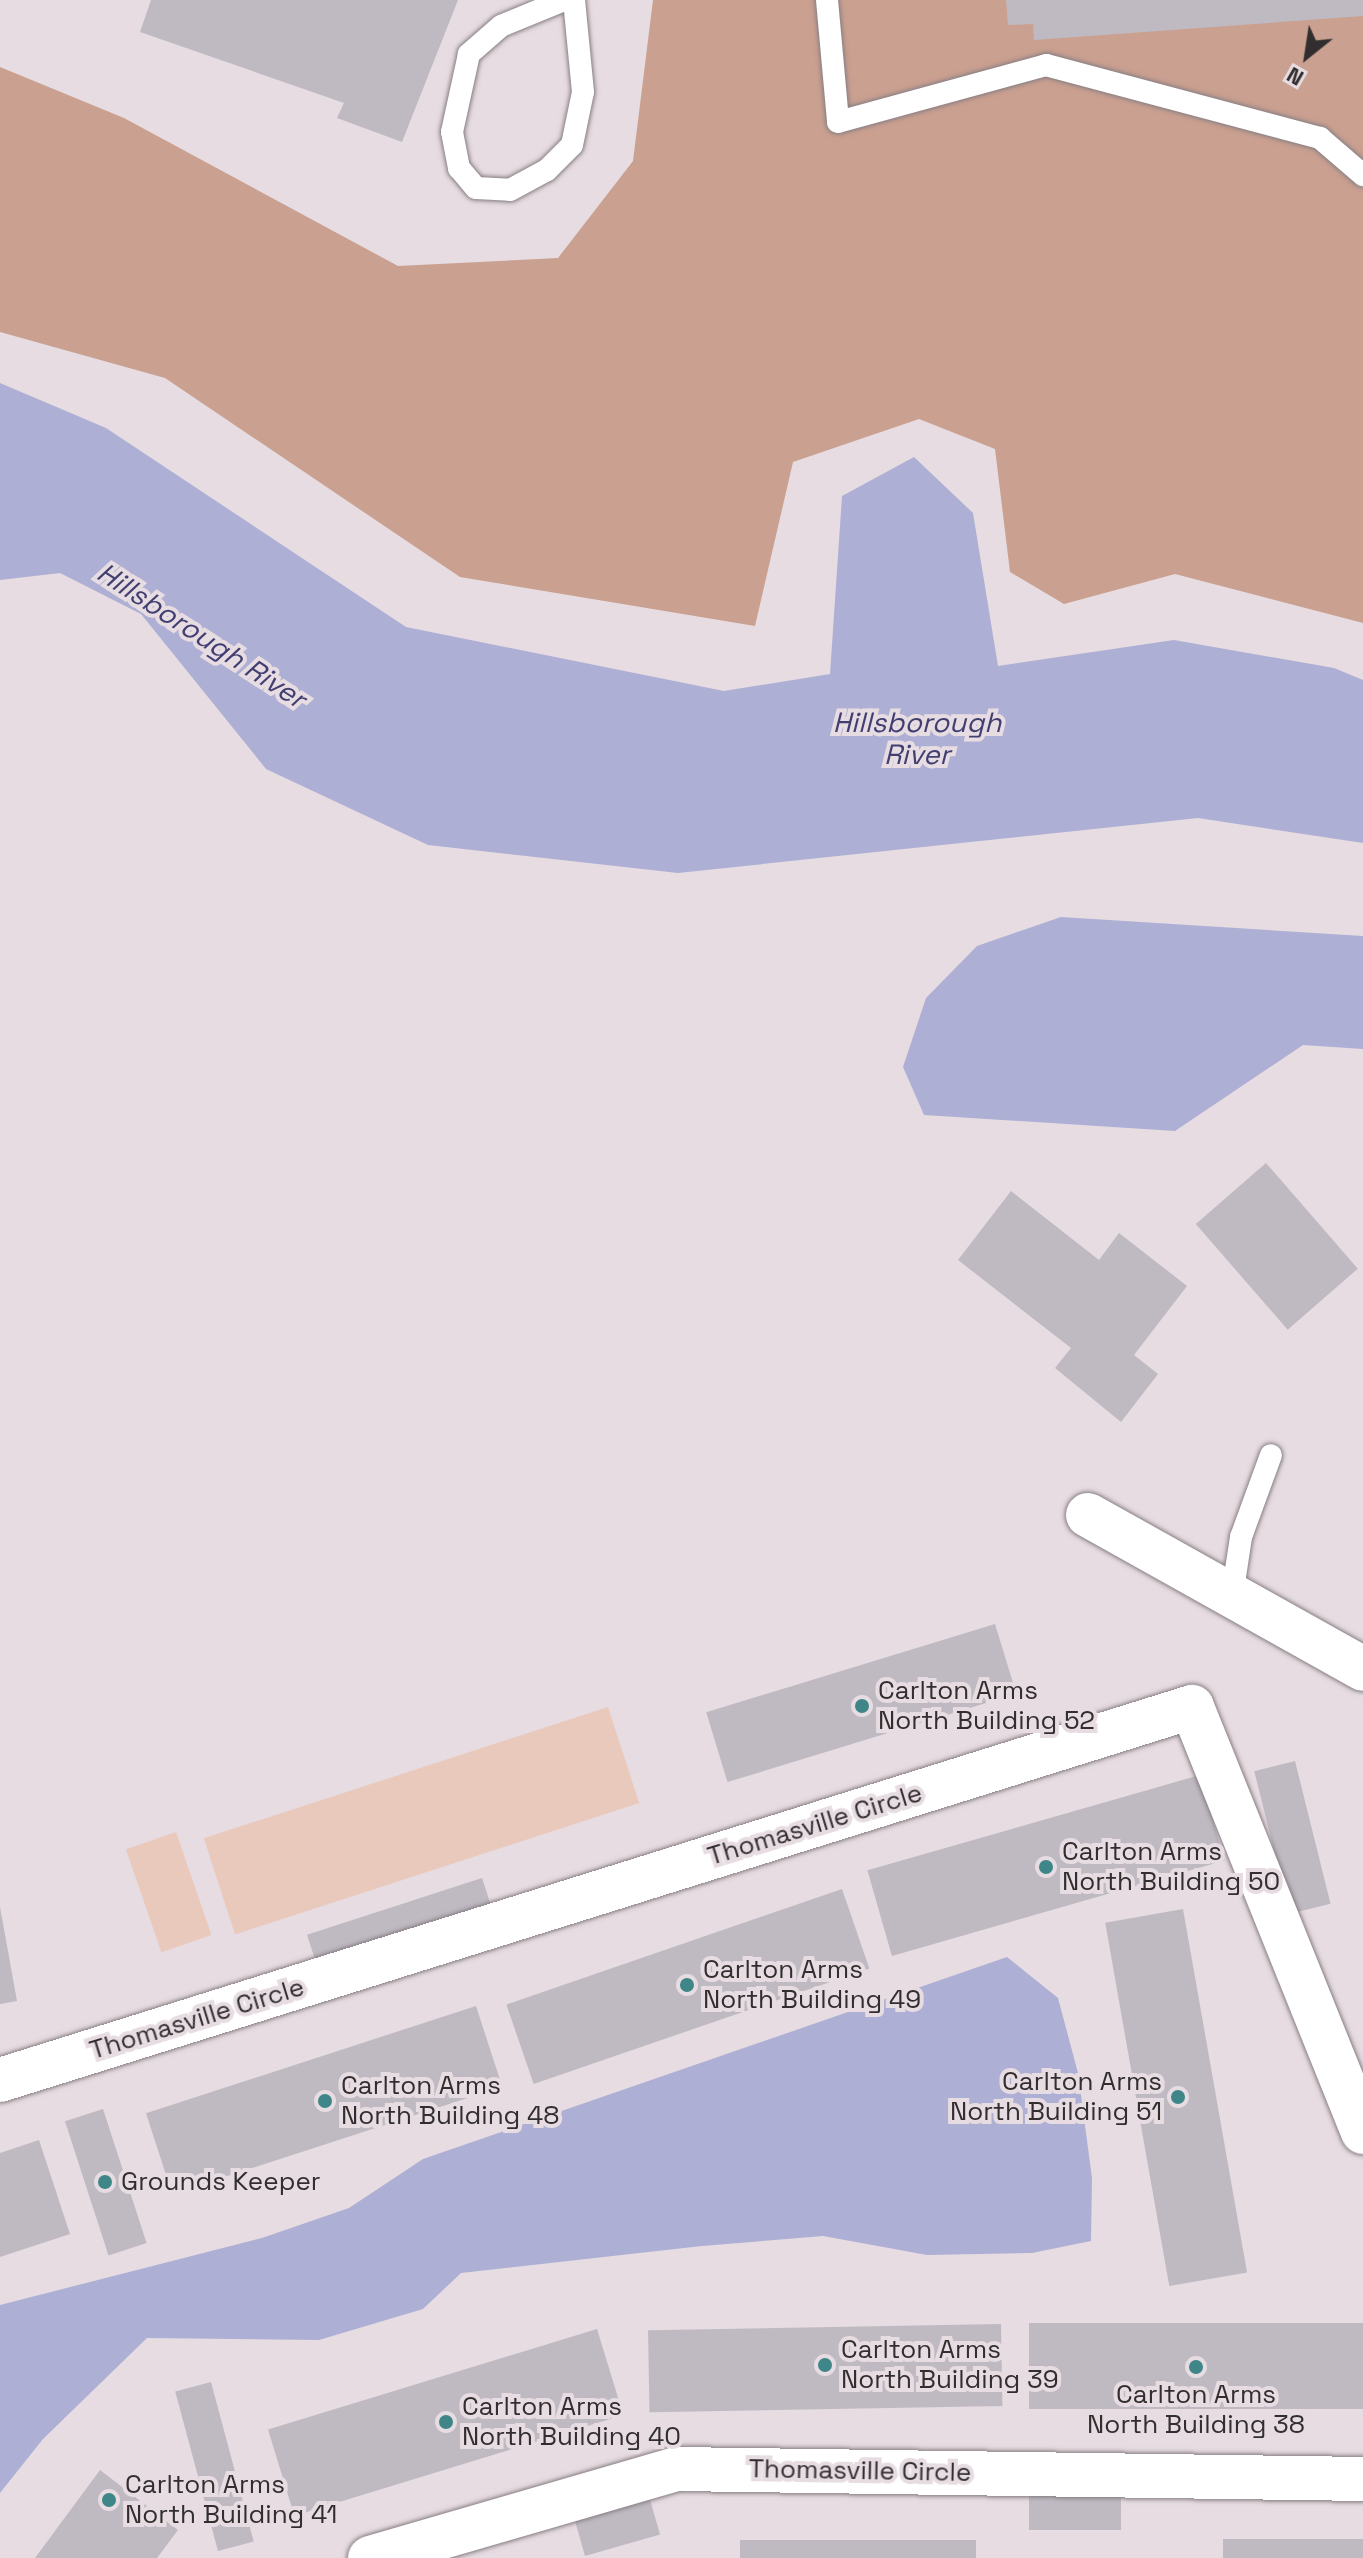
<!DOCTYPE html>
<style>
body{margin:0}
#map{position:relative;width:1363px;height:2558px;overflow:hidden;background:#e6dce1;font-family:"Space Grotesk",sans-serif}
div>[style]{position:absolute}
.green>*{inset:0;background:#eac9bd;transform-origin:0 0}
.forest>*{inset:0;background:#caa090}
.water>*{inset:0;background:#aeafd5}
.building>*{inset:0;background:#bfbac2;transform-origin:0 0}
.roads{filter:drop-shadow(0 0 2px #877e83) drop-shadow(0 0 2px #877e83)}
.service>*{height:22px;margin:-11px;padding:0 11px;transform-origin:11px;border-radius:11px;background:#fff}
.minor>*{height:44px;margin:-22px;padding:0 22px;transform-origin:22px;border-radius:22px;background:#fff}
.dots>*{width:22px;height:22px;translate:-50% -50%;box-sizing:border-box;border:4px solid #e6dce1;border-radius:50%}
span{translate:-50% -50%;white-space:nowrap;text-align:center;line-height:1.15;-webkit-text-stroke:8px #e6dce1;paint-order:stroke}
.poi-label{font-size:26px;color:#322e30}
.left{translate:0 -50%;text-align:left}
.right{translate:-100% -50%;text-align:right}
.street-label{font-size:26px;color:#322e30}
.water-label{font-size:28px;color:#413f72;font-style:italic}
.north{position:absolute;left:1267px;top:16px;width:80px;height:80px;-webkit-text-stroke:6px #e6dce1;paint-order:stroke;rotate:210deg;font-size:22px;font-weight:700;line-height:32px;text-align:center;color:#322e30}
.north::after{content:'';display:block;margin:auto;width:28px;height:36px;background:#322e30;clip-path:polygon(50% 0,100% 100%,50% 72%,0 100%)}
</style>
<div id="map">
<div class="green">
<div style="left:608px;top:1707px;width:101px;height:425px;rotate:72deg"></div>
<div style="left:176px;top:1832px;width:109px;height:53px;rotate:71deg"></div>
</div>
<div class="forest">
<div style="clip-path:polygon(653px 0,1363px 0,1363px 623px,1175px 574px,1064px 604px,1010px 572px,995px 449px,919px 419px,793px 462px,755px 626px,460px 577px,165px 378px,0 332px,0 67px,124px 118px,398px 266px,558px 258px,633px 161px)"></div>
</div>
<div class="water">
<div style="clip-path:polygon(0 383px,106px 428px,406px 627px,724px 691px,830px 674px,842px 496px,914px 457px,973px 513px,998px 666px,1174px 640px,1334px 668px,1363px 680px,1363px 843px,1198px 818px,678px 873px,428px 845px,266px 769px,141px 614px,60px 573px,0 580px)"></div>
<div style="clip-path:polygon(1061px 917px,1363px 936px,1363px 1049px,1303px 1045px,1175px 1131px,924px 1115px,903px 1067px,926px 998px,977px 946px)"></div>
<div style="clip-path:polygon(1007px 1957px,1058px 1998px,1078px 2073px,1092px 2178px,1091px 2241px,1032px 2253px,927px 2255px,823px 2236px,702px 2246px,461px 2273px,423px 2309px,319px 2340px,147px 2338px,43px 2439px,0 2493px,0 2305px,262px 2238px,349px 2208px,423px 2159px)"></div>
</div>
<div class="building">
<div style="clip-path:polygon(151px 0,458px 0,402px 142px,337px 118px,344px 103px,140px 32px)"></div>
<div style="clip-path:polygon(1006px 0,1363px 0,1363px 16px,1034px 40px,1033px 24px,1008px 25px)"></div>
<div style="left:1266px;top:1163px;width:140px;height:93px;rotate:49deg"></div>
<div style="clip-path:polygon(1011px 1191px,1099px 1260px,1119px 1233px,1187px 1286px,1134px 1355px,1158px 1374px,1121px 1422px,1055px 1368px,1071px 1348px,958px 1260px)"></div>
<div style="left:995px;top:1624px;width:73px;height:302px;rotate:73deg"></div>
<div style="left:1295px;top:1761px;width:147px;height:42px;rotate:76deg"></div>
<div style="left:1200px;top:1775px;width:89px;height:346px;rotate:74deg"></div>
<div style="left:482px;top:1878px;width:39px;height:184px;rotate:72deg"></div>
<div style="left:842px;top:1889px;width:84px;height:355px;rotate:71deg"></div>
<div style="clip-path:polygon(0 1907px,17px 2001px,0 2004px)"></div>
<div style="left:1183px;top:1909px;width:369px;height:79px;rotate:80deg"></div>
<div style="left:476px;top:2006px;width:85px;height:347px;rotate:72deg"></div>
<div style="left:103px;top:2109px;width:141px;height:40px;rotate:72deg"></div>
<div style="clip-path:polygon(39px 2140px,70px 2234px,0 2257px,0 2153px)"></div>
<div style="left:1363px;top:2323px;width:86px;height:334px;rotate:90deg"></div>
<div style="left:1001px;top:2324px;width:82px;height:353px;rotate:89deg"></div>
<div style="left:597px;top:2329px;width:90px;height:344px;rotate:73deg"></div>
<div style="left:211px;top:2382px;width:165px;height:37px;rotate:75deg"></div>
<div style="clip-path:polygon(100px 2470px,178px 2530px,157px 2558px,35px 2558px)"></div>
<div style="left:1121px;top:2491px;width:39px;height:92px;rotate:90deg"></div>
<div style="left:649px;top:2496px;width:40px;height:78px;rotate:74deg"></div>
<div style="left:1223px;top:2539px;width:140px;height:19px"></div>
<div style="left:976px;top:2540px;width:18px;height:236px;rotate:90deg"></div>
</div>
<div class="roads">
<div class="service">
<div style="left:564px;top:0;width:68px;rotate:157.6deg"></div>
<div style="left:501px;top:26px;width:43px;rotate:138.8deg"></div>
<div style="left:469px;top:54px;width:80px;rotate:102.3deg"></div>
<div style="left:452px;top:132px;width:37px;rotate:79deg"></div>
<div style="left:459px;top:168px;width:26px;rotate:50deg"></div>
<div style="left:476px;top:188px;width:34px;rotate:3deg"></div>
<div style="left:510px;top:190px;width:42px;rotate:-28.4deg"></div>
<div style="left:547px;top:170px;width:35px;rotate:-45deg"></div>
<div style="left:572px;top:145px;width:54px;rotate:-78.3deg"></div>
<div style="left:583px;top:92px;width:92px;rotate:-95.6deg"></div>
<div style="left:827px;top:0;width:122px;rotate:84.8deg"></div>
<div style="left:838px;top:122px;width:216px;rotate:-15.3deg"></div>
<div style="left:1046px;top:65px;width:284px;rotate:14.9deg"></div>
<div style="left:1320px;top:138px;width:57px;rotate:40.7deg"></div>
<div style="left:1232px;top:1596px;width:60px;rotate:-81.3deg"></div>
<div style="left:1241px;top:1537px;width:87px;rotate:-69.9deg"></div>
</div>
<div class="minor">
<div style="left:1088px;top:1515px;width:315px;rotate:29.2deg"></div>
<div style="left:0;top:2080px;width:1249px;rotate:-17.38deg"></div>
<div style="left:1192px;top:1707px;width:458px;rotate:68.1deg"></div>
<div style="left:370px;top:2558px;width:319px;rotate:-16.2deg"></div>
<div style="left:676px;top:2469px;width:687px;rotate:0.83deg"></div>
</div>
</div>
<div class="dots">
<div style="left:862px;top:1706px;background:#3e8687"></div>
<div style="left:1046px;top:1867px;background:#3e8687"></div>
<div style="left:687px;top:1985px;background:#3e8687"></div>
<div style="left:1178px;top:2097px;background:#3e8687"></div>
<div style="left:325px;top:2101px;background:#3e8687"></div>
<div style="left:105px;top:2182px;background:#3e8687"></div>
<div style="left:825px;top:2365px;background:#3e8687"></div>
<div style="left:1196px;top:2367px;background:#3e8687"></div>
<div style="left:446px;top:2422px;background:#3e8687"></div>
<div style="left:109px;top:2500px;background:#3e8687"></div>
</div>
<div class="poi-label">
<span class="left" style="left:878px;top:1706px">Carlton Arms<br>North Building 52</span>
<span class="left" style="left:1062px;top:1867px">Carlton Arms<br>North Building 50</span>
<span class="left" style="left:703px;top:1985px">Carlton Arms<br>North Building 49</span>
<span class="right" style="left:1162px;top:2097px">Carlton Arms<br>North Building 51</span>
<span class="left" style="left:341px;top:2101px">Carlton Arms<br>North Building 48</span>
<span class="left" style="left:121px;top:2182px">Grounds Keeper</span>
<span class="left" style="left:841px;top:2365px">Carlton Arms<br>North Building 39</span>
<span style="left:1196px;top:2410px">Carlton Arms<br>North Building 38</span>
<span class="left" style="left:462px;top:2422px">Carlton Arms<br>North Building 40</span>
<span class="left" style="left:125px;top:2500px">Carlton Arms<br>North Building 41</span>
</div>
<div class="street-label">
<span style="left:815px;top:1825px;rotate:-17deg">Thomasville Circle</span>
<span style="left:197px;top:2019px;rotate:-17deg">Thomasville Circle</span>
<span style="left:860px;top:2471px;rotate:1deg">Thomasville Circle</span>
</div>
<div class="water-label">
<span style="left:202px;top:635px;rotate:33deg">Hillsborough River</span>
<span style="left:917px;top:738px">Hillsborough<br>River</span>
</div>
<div class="north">N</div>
</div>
